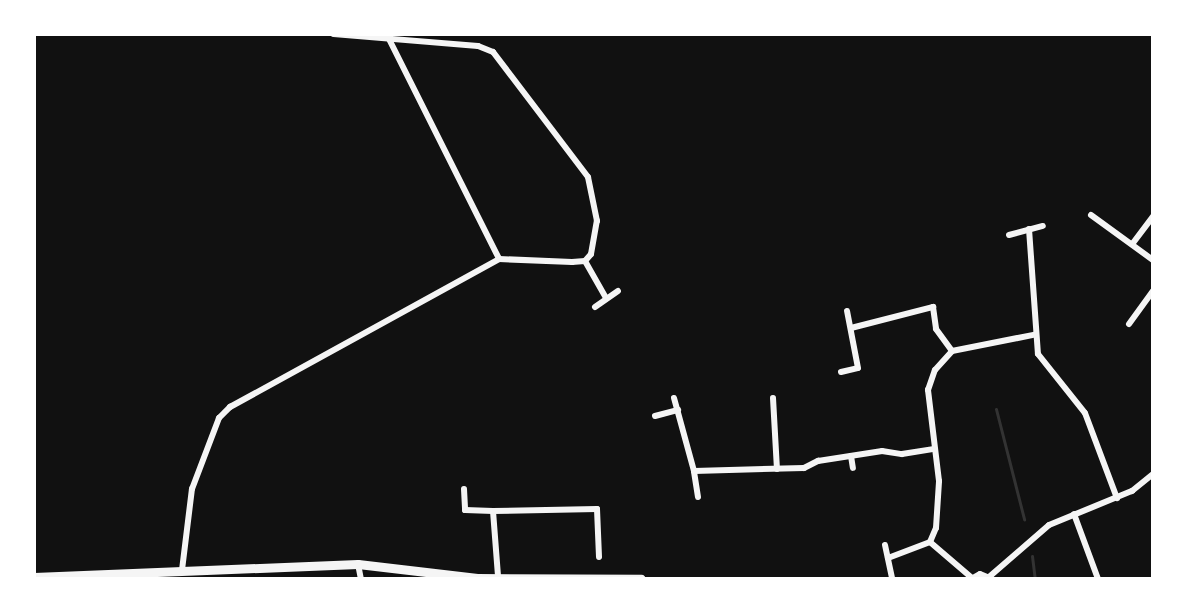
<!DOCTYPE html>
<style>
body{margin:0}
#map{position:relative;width:1187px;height:613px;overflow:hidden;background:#111;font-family:Quicksand,sans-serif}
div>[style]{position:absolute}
.stream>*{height:3px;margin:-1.5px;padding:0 1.5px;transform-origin:1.5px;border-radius:1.5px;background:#333}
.minor>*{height:6px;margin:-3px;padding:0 3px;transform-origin:3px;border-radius:3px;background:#f5f5f5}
.secondary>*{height:9px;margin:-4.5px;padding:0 4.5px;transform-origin:4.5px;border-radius:4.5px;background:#f5f5f5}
span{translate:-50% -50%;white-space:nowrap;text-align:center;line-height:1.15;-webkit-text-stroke:7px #fff;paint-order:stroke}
.frame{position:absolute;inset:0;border:36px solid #fff;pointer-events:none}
</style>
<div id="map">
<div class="stream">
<div style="left:996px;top:409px;width:114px;rotate:75.7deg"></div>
<div style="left:1032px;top:556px;width:23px;rotate:83deg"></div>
</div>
<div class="minor">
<div style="left:389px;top:39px;width:246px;rotate:63.4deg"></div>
<div style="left:1091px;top:215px;width:77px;rotate:36deg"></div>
<div style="left:1029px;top:229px;width:125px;rotate:85.9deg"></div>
<div style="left:1038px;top:354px;width:75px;rotate:51.5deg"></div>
<div style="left:1085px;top:413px;width:91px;rotate:69.4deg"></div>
<div style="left:1009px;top:235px;width:35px;rotate:-15deg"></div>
<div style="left:1133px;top:243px;width:34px;rotate:-53deg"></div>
<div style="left:585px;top:261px;width:43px;rotate:60.4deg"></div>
<div style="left:595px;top:307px;width:28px;rotate:-35deg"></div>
<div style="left:1129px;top:324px;width:41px;rotate:-54deg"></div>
<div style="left:851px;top:328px;width:85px;rotate:-14.4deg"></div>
<div style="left:933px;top:307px;width:22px;rotate:82deg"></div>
<div style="left:936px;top:329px;width:27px;rotate:54deg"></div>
<div style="left:841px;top:372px;width:17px;rotate:-13deg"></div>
<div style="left:858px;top:368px;width:58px;rotate:-100.9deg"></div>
<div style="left:674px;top:398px;width:76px;rotate:74.7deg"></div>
<div style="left:773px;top:398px;width:71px;rotate:86.8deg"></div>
<div style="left:655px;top:416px;width:24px;rotate:-15deg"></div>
<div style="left:851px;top:456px;width:12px;rotate:81deg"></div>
<div style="left:464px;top:489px;width:21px;rotate:87deg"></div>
<div style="left:465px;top:510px;width:28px;rotate:2deg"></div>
<div style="left:493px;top:511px;width:65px;rotate:85.6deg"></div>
<div style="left:698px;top:497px;width:26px;rotate:-99deg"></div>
<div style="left:694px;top:471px;width:110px;rotate:-1.6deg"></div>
<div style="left:804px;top:468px;width:16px;rotate:-27deg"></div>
<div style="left:818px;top:461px;width:65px;rotate:-8.9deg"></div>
<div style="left:882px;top:451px;width:20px;rotate:9deg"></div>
<div style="left:902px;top:454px;width:31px;rotate:-9deg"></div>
<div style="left:493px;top:511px;width:104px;rotate:-1.1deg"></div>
<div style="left:597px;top:509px;width:48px;rotate:87.6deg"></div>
<div style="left:1074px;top:514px;width:69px;rotate:69.7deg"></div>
<div style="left:885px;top:545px;width:35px;rotate:78deg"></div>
<div style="left:888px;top:558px;width:45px;rotate:-20.9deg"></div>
<div style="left:358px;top:564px;width:15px;rotate:79deg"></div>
<div style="left:182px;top:570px;width:82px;rotate:-83deg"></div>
<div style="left:192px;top:489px;width:76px;rotate:-69.2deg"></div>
<div style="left:219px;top:418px;width:16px;rotate:-45deg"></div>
<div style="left:230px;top:407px;width:307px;rotate:-28.8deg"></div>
<div style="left:499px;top:259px;width:73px;rotate:2.4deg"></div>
<div style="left:572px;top:262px;width:13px;rotate:-4deg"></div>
<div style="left:585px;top:261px;width:9px;rotate:-49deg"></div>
<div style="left:591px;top:254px;width:34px;rotate:-80deg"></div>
<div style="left:597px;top:221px;width:45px;rotate:-101.6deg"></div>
<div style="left:588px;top:177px;width:157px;rotate:-127.2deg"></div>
<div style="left:493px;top:52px;width:16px;rotate:-158deg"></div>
<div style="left:478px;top:46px;width:145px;rotate:-175.3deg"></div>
<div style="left:989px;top:577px;width:79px;rotate:-40.9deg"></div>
<div style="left:1049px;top:525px;width:90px;rotate:-22.3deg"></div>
<div style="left:1132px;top:491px;width:27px;rotate:-39deg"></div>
<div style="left:972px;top:578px;width:55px;rotate:-139.4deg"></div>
<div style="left:930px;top:542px;width:15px;rotate:-67deg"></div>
<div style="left:936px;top:528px;width:47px;rotate:-86.3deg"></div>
<div style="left:939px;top:481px;width:92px;rotate:-96.9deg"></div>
<div style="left:928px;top:390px;width:21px;rotate:-71deg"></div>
<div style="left:935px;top:370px;width:25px;rotate:-48deg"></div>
<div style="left:952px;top:351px;width:83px;rotate:-11.2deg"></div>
<div style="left:971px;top:579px;width:10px;rotate:-29deg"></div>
<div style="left:980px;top:574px;width:13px;rotate:23deg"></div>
</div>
<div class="secondary">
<div style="left:34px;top:577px;width:324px;rotate:-2.3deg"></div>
<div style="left:358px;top:564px;width:120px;rotate:6.7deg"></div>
<div style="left:477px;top:578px;width:164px;rotate:0.3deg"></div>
</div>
<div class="frame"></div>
</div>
